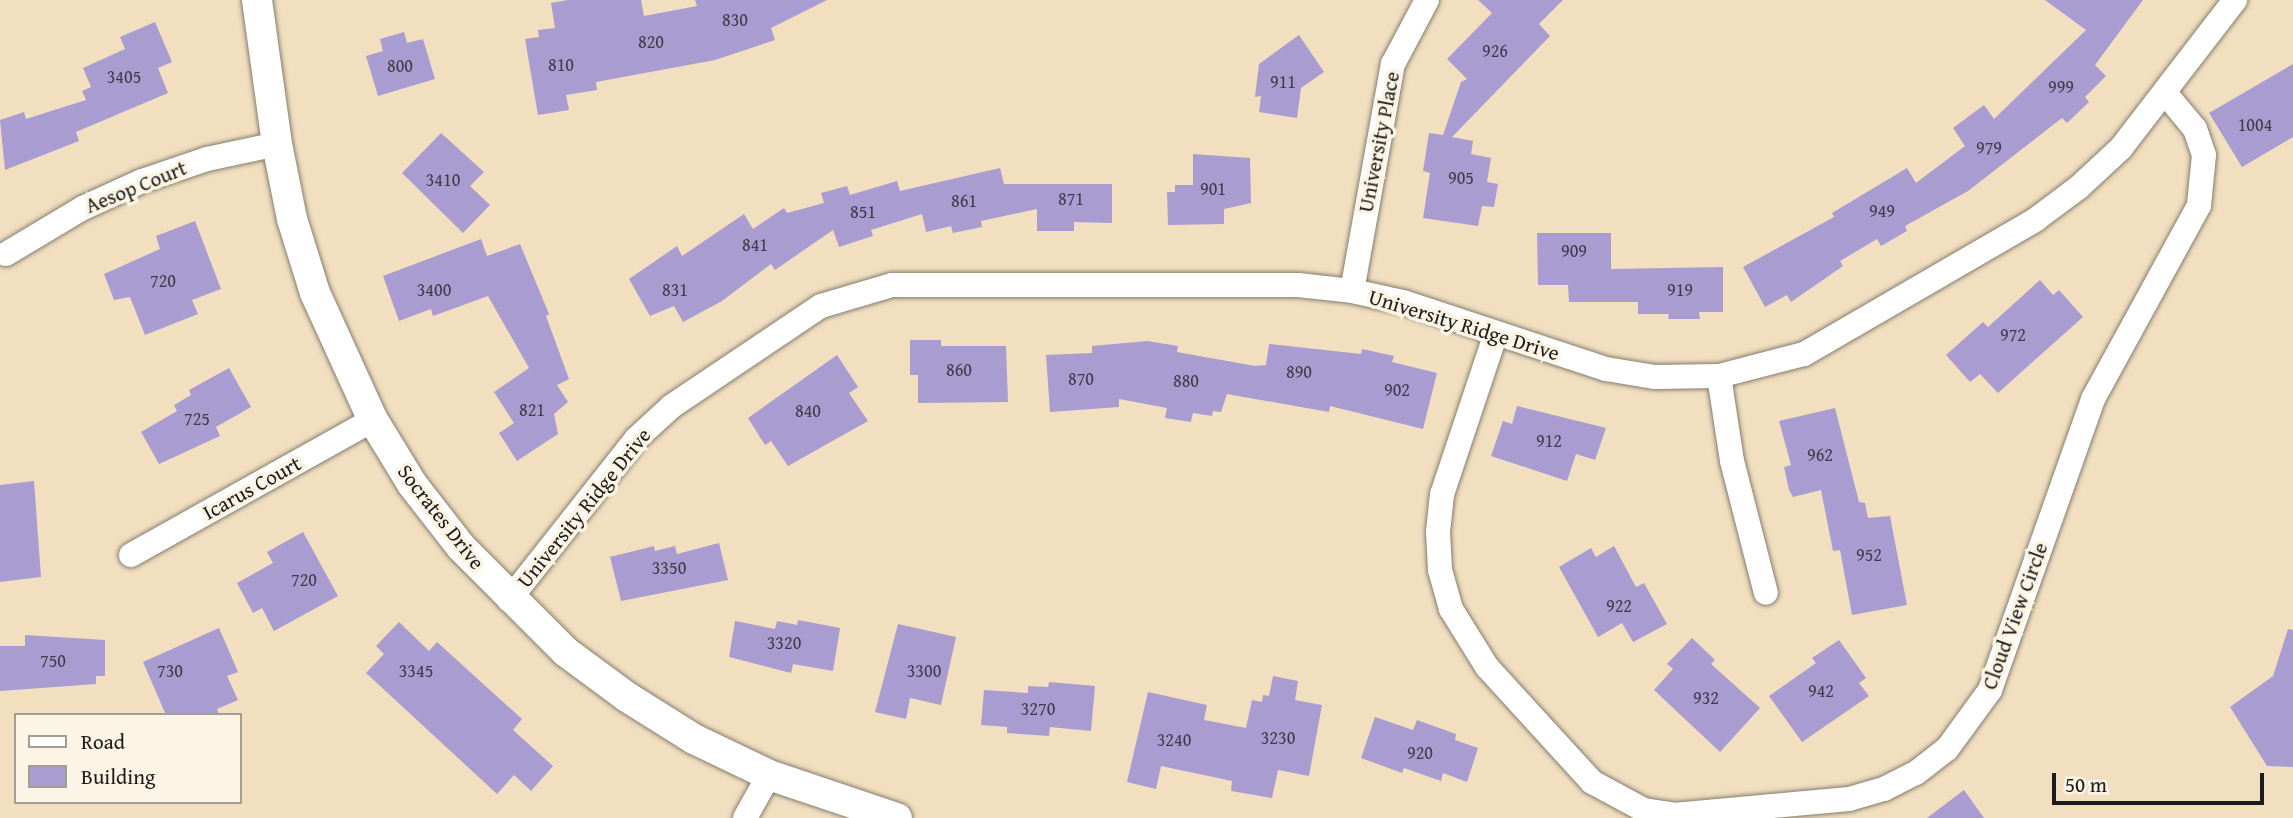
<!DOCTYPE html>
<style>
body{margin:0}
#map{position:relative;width:2293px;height:818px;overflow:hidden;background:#f1dfc0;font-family:"Gentium Book Plus",serif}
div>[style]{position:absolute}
.building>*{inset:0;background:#a99cd1}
.roads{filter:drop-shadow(0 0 2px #867e6e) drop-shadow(0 0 2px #867e6e)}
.minor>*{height:24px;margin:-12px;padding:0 12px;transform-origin:12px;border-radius:12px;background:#fff}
.tertiary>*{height:30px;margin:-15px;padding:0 15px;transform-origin:15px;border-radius:15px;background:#fff}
span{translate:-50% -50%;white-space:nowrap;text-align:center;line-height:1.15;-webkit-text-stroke:7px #fcf5e5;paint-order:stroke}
.number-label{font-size:18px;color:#3f3c49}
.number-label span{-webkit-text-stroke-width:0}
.street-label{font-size:21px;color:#1c1c1c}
.legend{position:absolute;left:14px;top:713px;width:228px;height:91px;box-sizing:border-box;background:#fcf5e5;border:2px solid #a29e95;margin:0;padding:9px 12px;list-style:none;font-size:21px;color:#1c1c1c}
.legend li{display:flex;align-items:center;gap:14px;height:35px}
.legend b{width:35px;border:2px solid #a29e95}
.scale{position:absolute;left:2052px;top:773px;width:212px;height:32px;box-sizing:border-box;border:4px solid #1c1c1c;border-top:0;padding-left:9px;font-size:21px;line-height:24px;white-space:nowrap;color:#1c1c1c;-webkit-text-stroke:5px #fcf5e5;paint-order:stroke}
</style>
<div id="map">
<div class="building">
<div style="clip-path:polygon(568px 0,641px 0,644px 16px,697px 6px,695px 0,827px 0,771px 28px,775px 40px,715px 60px,596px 82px,597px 90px,566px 95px,569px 110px,538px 115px,525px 39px,539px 37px,538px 30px,555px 28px,551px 3px)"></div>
<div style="clip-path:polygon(1478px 0,1563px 0,1539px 24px,1550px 36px,1452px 137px,1473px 141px,1471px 154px,1491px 158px,1487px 182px,1498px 184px,1494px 207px,1482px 206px,1478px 226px,1423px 218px,1430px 173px,1423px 171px,1429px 133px,1443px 135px,1461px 82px,1467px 79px,1447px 59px,1492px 13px)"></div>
<div style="clip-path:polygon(2045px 0,2143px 0,2095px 65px,2106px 76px,2085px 97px,2089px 102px,2067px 123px,2062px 118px,1968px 191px,1905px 226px,1907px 231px,1881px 246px,1877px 239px,1840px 261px,1843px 266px,1791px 302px,1787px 295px,1765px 307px,1743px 267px,1834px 217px,1832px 213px,1907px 168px,1916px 183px,1965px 146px,1953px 128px,1984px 105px,1994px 119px,2086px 30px)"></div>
<div style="clip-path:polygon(155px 22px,172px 62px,158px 68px,168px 93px,76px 132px,79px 141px,5px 170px,0 120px,24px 112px,26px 119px,86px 100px,82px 91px,91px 87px,83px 68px,125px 49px,120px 37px)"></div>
<div style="clip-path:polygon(404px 32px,407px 43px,423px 39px,435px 79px,378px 96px,366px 56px,383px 51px,380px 39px)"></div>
<div style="clip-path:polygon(1299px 35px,1324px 72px,1301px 88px,1297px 118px,1259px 112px,1261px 96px,1255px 97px,1259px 64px)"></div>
<div style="clip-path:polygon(2293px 64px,2293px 137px,2242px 167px,2209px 113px)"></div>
<div style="clip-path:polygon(441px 133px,484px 172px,470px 186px,490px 205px,463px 233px,402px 173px)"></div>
<div style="clip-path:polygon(1193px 154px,1250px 158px,1251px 203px,1224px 209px,1224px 224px,1168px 225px,1167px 192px,1175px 192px,1175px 185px,1193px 185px)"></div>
<div style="clip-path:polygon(1000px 168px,1004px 184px,1112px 184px,1112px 223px,1074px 222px,1074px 231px,1037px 231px,1037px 209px,981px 221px,982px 227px,953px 233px,951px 226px,926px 232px,922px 214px,871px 230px,873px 236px,839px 247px,833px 230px,775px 270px,771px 264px,722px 301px,683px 322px,674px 306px,650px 316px,629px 279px,677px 246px,682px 256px,744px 214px,753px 229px,784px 208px,787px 213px,824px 203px,821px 193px,847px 186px,850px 195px,897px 181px,900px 191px)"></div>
<div style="clip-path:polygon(195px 221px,221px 289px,192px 300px,198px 314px,145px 335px,130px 297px,114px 300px,104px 274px,160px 249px,156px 236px)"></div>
<div style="clip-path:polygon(1537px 233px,1611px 233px,1611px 269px,1723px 267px,1723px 312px,1699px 312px,1700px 319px,1668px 319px,1669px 314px,1638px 314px,1638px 302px,1569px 302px,1568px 285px,1538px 285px)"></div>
<div style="clip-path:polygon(481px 239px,487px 256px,520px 244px,549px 314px,546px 316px,569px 379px,557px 385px,568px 402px,554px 414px,558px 434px,517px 461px,499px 433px,514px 423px,494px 392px,529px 368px,488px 296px,433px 316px,431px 309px,399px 321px,383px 276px)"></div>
<div style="clip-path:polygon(2040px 280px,2053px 295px,2059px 290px,2083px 317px,1998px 393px,1980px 374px,1970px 382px,1946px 355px,1983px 322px,1988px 327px)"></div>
<div style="clip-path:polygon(910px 340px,941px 340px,941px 346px,1006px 346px,1008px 402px,918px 403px,918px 375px,910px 375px)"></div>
<div style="clip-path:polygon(1147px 341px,1178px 346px,1177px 352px,1255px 366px,1266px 365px,1269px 344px,1361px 354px,1362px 349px,1394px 356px,1392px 362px,1437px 373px,1423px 429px,1330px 406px,1329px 412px,1227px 394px,1221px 412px,1213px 411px,1212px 416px,1193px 413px,1191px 422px,1165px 418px,1167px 408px,1119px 399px,1119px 407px,1050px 412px,1046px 355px,1092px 353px,1092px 346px)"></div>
<div style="clip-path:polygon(837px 355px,858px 387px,849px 393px,868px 421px,788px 466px,771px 441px,765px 445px,748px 418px)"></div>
<div style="clip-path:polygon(229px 368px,251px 407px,216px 427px,220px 436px,159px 464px,141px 432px,177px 411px,174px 405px,191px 395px,189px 390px)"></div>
<div style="clip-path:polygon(1517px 406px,1606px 428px,1595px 460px,1576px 454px,1567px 481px,1491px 456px,1503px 421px,1512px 424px)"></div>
<div style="clip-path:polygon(1835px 408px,1859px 502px,1865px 503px,1868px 518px,1890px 516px,1907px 605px,1852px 615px,1840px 550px,1833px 551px,1821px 490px,1793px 497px,1789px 490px,1784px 467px,1791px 465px,1779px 421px)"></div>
<div style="clip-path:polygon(34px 481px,41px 577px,0 582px,0 485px)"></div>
<div style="clip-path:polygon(303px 532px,338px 596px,274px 631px,262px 608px,253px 613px,237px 583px,273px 563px,267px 552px)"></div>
<div style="clip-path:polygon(719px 543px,728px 580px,621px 601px,610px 557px,654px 546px,655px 551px,675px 546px,677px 554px)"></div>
<div style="clip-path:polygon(1614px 546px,1636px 587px,1644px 583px,1667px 624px,1633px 642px,1622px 623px,1598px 637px,1559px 567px,1591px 548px,1596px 557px)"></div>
<div style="clip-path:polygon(798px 620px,840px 628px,833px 671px,793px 664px,791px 673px,729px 657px,735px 621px,775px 629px,777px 621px,797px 625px)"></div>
<div style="clip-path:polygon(399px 622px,429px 651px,437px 642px,522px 719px,513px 730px,553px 766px,531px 791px,514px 775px,497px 794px,366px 673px,384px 654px,376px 646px)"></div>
<div style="clip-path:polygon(898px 624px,956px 637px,941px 705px,910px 698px,906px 719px,875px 712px)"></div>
<div style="clip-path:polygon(219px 628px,238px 672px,227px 676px,238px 700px,217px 709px,219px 715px,166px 715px,143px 662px)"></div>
<div style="clip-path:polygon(2288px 629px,2293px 630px,2293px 767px,2267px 766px,2230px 707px,2273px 676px)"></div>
<div style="clip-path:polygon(25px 635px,105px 640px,105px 676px,96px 676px,96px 684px,0 691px,0 646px,25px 646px)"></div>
<div style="clip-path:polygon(1692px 638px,1715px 660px,1711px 664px,1760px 708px,1720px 752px,1654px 690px,1673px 669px,1667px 664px)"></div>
<div style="clip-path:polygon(1839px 640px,1866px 678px,1859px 683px,1869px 696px,1802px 742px,1769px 696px,1816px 663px,1812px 658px)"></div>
<div style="clip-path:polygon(1273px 676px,1298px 681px,1295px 700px,1322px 705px,1309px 776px,1278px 770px,1272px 798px,1231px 791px,1232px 781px,1161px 766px,1156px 789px,1127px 782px,1148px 692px,1207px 705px,1204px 720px,1246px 728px,1252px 700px,1262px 702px,1263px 695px,1269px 696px)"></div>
<div style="clip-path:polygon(1049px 682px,1095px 686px,1091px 731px,1050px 727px,1049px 736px,1007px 733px,1007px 727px,981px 725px,984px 690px,1028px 693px,1028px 686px,1048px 687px)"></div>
<div style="clip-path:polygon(1375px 717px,1413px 730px,1417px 720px,1456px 734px,1455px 740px,1478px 748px,1467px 782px,1443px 773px,1441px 781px,1404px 768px,1402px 773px,1361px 758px)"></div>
<div style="clip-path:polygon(1964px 790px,1984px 818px,1927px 818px)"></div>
</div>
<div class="roads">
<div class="minor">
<div style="left:6px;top:254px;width:90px;rotate:-30.9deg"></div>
<div style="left:83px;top:208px;width:65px;rotate:-24.6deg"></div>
<div style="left:142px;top:181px;width:69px;rotate:-18.7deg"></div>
<div style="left:207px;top:159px;width:72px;rotate:-12.1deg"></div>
<div style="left:1352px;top:291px;width:231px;rotate:-79.8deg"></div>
<div style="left:1393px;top:64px;width:72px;rotate:-62deg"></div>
<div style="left:1496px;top:333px;width:170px;rotate:108.5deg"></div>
<div style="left:1442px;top:494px;width:38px;rotate:96deg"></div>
<div style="left:1438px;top:532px;width:38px;rotate:87deg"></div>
<div style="left:1440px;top:570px;width:41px;rotate:74.2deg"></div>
<div style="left:1451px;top:609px;width:68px;rotate:58.2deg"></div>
<div style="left:1487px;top:667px;width:156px;rotate:47.6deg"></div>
<div style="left:1592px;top:782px;width:59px;rotate:28.3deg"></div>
<div style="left:1644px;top:810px;width:30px;rotate:9deg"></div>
<div style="left:1674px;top:815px;width:176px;rotate:-5.2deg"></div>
<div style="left:1849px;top:799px;width:36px;rotate:-16deg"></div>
<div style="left:1884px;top:789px;width:36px;rotate:-27deg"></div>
<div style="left:1916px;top:773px;width:39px;rotate:-38deg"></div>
<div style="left:1947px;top:749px;width:73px;rotate:-53.9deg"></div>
<div style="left:1990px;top:690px;width:309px;rotate:-70.5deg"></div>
<div style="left:2093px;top:399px;width:221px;rotate:-61.3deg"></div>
<div style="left:2199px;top:205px;width:50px;rotate:-84.3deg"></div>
<div style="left:2204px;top:155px;width:28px;rotate:-109deg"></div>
<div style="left:2195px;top:129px;width:45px;rotate:-129.6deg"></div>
<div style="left:1719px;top:376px;width:86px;rotate:81.3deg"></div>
<div style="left:1732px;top:461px;width:136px;rotate:75.6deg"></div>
<div style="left:131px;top:555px;width:277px;rotate:-29.2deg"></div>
<div style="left:509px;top:600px;width:205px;rotate:-51.7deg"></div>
<div style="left:636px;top:439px;width:49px;rotate:-42.5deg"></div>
<div style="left:672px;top:406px;width:179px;rotate:-33.9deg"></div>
<div style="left:821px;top:306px;width:74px;rotate:-16.5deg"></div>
<div style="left:892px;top:285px;width:406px"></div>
<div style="left:1298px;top:285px;width:54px;rotate:6.3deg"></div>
<div style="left:1352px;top:291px;width:52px;rotate:12.2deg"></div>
<div style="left:1403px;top:302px;width:214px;rotate:18.3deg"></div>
<div style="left:1606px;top:369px;width:50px;rotate:9.3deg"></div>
<div style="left:1655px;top:377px;width:64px;rotate:-0.9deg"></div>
<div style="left:1719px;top:376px;width:88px;rotate:-14.5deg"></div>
<div style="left:1804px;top:354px;width:267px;rotate:-30.1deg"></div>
<div style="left:2035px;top:220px;width:54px;rotate:-36.7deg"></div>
<div style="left:2078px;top:188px;width:59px;rotate:-42.9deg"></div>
<div style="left:2121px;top:148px;width:187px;rotate:-52.4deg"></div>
<div style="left:745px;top:818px;width:49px;rotate:-60.8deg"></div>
</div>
<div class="tertiary">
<div style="left:257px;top:0;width:145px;rotate:82.1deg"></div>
<div style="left:277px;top:144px;width:76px;rotate:78.7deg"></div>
<div style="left:292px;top:219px;width:77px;rotate:72.7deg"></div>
<div style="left:315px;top:293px;width:140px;rotate:65.5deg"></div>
<div style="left:373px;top:420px;width:75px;rotate:58.6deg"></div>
<div style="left:412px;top:484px;width:80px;rotate:52.1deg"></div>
<div style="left:461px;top:547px;width:148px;rotate:45deg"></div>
<div style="left:566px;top:652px;width:76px;rotate:36.4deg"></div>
<div style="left:627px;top:697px;width:79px;rotate:32.1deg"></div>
<div style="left:694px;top:739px;width:83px;rotate:25.6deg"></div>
<div style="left:769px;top:775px;width:135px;rotate:18.6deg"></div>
</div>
</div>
<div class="number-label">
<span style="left:735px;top:20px">830</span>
<span style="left:651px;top:42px">820</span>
<span style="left:1495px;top:51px">926</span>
<span style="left:561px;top:65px">810</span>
<span style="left:400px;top:66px">800</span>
<span style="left:124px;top:77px">3405</span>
<span style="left:1283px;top:82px">911</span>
<span style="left:2061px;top:87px">999</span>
<span style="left:2255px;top:125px">1004</span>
<span style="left:1989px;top:148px">979</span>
<span style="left:1461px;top:178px">905</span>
<span style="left:443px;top:180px">3410</span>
<span style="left:1213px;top:189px">901</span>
<span style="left:1071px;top:199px">871</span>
<span style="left:964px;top:201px">861</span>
<span style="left:1882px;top:211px">949</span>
<span style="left:863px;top:212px">851</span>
<span style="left:755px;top:245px">841</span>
<span style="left:1574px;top:251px">909</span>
<span style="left:163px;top:281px">720</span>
<span style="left:434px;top:290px">3400</span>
<span style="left:675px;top:290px">831</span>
<span style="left:1680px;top:290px">919</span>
<span style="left:2013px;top:335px">972</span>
<span style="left:959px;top:370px">860</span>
<span style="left:1299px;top:372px">890</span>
<span style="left:1081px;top:379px">870</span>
<span style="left:1186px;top:381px">880</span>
<span style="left:1397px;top:390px">902</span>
<span style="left:532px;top:410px">821</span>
<span style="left:808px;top:411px">840</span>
<span style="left:197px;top:419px">725</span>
<span style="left:1549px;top:441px">912</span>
<span style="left:1820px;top:455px">962</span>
<span style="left:1869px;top:555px">952</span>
<span style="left:669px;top:568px">3350</span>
<span style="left:304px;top:580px">720</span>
<span style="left:1619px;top:606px">922</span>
<span style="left:784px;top:643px">3320</span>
<span style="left:53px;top:661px">750</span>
<span style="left:170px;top:671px">730</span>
<span style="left:416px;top:671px">3345</span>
<span style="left:924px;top:671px">3300</span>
<span style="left:1821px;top:691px">942</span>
<span style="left:1706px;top:698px">932</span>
<span style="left:1038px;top:709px">3270</span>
<span style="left:1278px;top:738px">3230</span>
<span style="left:1174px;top:740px">3240</span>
<span style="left:1420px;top:753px">920</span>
</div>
<div class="street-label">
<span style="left:1379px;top:142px;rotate:-79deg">University Place</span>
<span style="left:136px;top:187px;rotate:-22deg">Aesop Court</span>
<span style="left:1464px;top:325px;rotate:17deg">University Ridge Drive</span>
<span style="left:252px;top:488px;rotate:-29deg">Icarus Court</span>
<span style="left:584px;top:508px;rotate:-51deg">University Ridge Drive</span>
<span style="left:441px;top:517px;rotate:52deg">Socrates Drive</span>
<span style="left:2015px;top:616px;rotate:-70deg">Cloud View Circle</span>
</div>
<ul class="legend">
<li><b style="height:9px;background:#fff"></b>Road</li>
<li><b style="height:19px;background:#a99cd1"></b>Building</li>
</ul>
<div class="scale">50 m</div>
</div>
